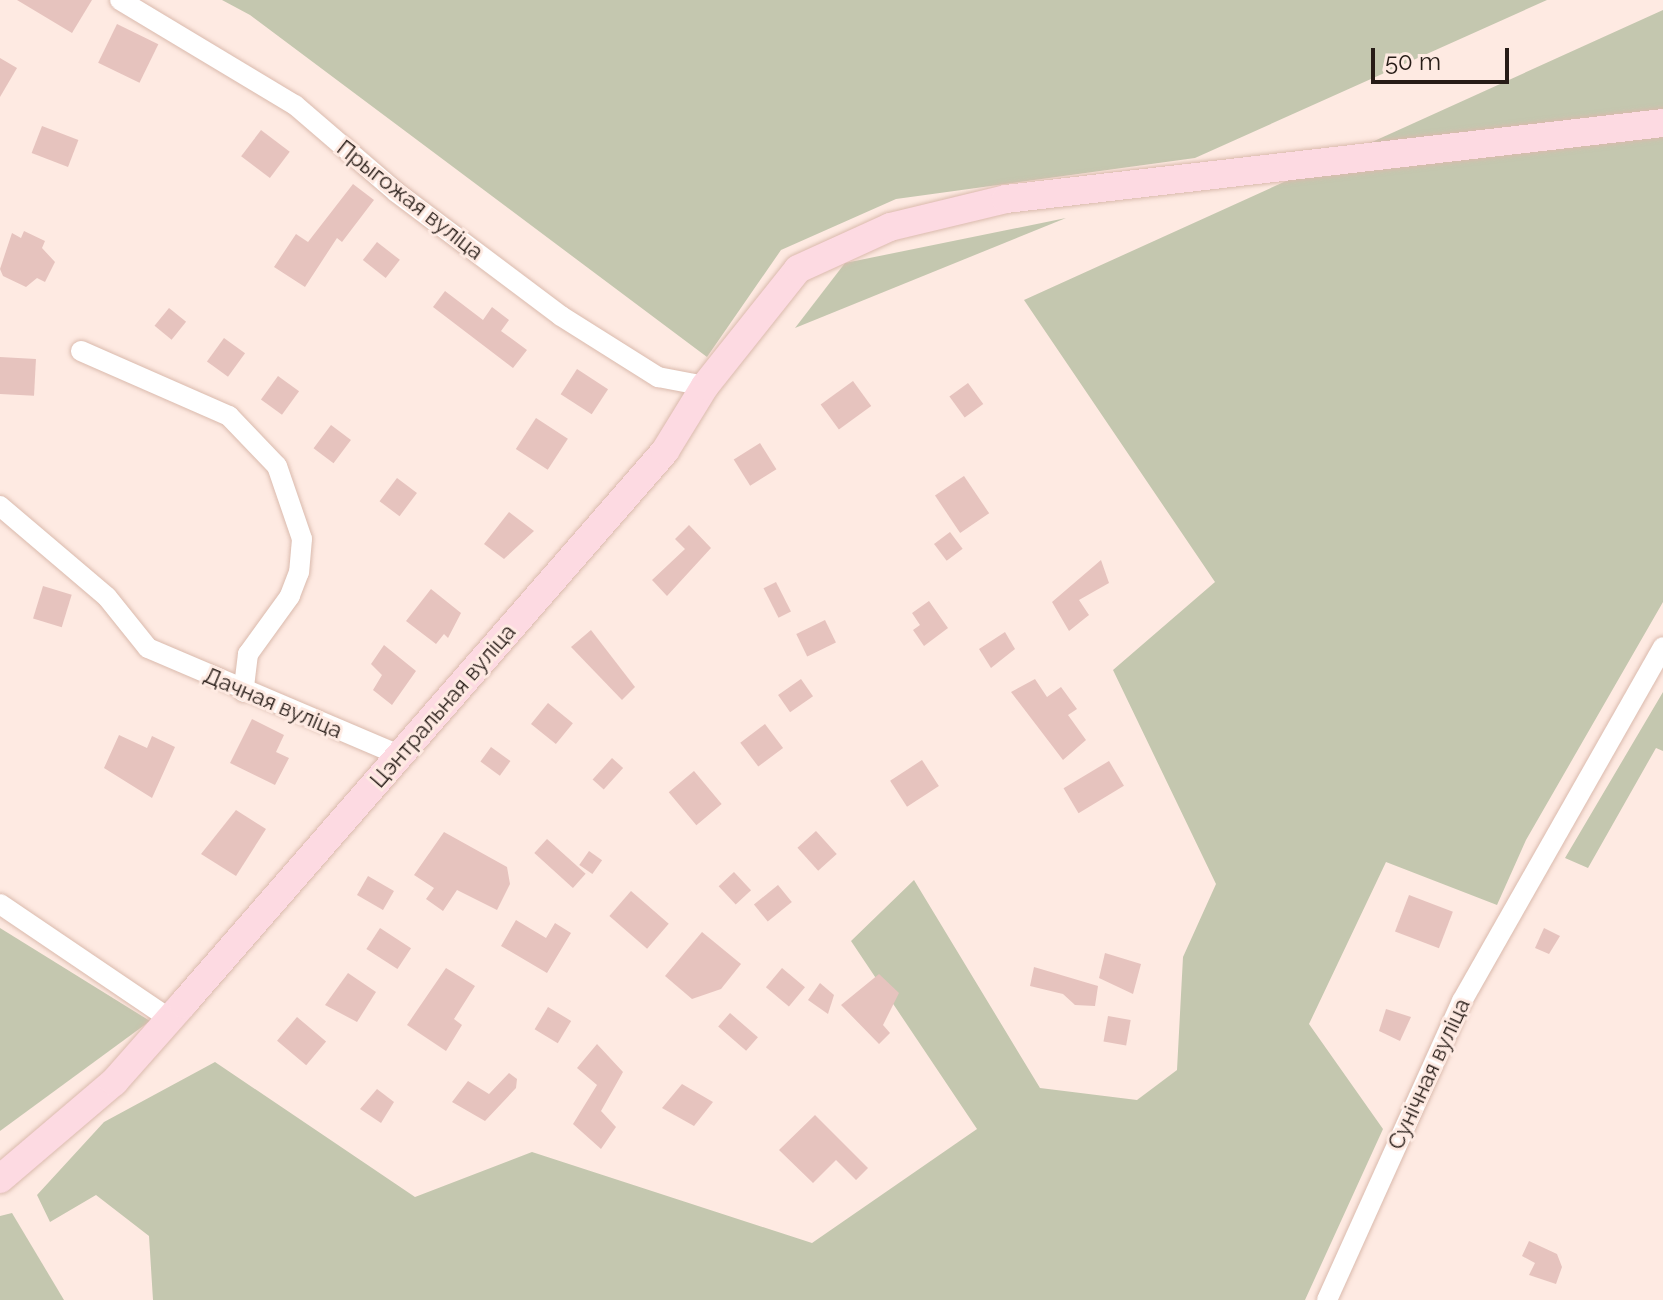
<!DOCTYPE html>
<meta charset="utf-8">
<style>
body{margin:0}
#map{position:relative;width:1663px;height:1300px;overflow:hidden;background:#feeae2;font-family:Raleway,sans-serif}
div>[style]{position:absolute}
.green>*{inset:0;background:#c4c7af}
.building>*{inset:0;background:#e6c3be;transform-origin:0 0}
.roads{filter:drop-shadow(0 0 2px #dabaad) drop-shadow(0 0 2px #dabaad)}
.street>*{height:20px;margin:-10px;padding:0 10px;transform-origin:10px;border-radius:10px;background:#fff}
.secondary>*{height:28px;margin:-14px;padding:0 14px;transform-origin:14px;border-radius:14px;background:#fddae2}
span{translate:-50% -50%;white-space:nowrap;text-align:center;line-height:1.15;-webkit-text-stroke:6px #feeae2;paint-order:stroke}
.street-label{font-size:22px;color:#271c17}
.scale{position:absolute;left:1371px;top:48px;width:138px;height:36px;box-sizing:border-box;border:4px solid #271c17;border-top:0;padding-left:10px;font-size:24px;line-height:28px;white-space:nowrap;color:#271c17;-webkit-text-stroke:6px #feeae2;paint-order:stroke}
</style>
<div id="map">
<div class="green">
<div style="clip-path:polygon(222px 0,1547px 0,1195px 158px,896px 199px,781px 250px,707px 357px,250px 15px)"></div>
<div style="clip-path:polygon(1663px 10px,1663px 602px,1526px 840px,1497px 905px,1386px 862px,1309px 1024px,1383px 1129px,1305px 1300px,153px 1300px,149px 1236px,96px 1195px,50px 1222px,37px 1195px,104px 1122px,215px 1062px,415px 1197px,532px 1152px,812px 1243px,977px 1129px,851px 941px,914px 880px,1040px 1088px,1137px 1100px,1177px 1070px,1183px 957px,1216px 884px,1113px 670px,1215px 582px,1024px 300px)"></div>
<div style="clip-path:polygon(1066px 218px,795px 328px,845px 263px)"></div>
<div style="clip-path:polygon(1663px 692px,1663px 751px,1656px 748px,1588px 868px,1565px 858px)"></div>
<div style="clip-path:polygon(0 928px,150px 1021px,0 1131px)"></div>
<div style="clip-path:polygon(12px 1213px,64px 1300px,0 1300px,0 1216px)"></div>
</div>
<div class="building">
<div style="clip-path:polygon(17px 0,92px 0,72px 33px)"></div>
<div style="left:117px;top:24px;width:46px;height:43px;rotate:26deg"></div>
<div style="clip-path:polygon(0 58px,17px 68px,0 97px)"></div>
<div style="left:42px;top:126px;width:39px;height:29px;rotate:21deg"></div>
<div style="left:261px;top:130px;width:36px;height:33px;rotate:37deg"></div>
<div style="clip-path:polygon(353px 184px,374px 200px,342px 242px,337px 238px,305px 287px,274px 267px,296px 234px,308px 242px)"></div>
<div style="clip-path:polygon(24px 231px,45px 241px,42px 248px,55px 262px,45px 282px,37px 278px,26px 287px,3px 276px,0 269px,12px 233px,21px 238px)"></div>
<div style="left:377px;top:242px;width:29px;height:23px;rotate:38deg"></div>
<div style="clip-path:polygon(445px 291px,483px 320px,492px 307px,509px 320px,501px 331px,527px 350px,513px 368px,433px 307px)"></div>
<div style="left:169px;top:308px;width:22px;height:23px;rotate:39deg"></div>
<div style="left:224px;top:338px;width:26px;height:29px;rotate:36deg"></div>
<div style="left:0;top:357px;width:36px;height:37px;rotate:3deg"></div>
<div style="left:577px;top:369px;width:37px;height:30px;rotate:33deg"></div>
<div style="left:278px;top:376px;width:26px;height:29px;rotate:36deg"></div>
<div style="left:853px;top:381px;width:31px;height:40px;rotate:54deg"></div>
<div style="left:968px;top:383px;width:26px;height:23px;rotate:54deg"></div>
<div style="left:536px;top:418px;width:38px;height:37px;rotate:33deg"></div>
<div style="left:331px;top:425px;width:25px;height:29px;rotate:37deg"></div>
<div style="left:760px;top:443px;width:31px;height:31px;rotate:58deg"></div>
<div style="left:964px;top:476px;width:45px;height:35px;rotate:56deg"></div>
<div style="left:397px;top:478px;width:25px;height:29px;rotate:37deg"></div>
<div style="clip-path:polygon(509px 512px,534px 531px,504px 559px,484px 544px)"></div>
<div style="clip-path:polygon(689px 525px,711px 548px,667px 596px,652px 580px,685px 549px,675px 539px)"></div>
<div style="left:950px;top:532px;width:21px;height:20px;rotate:53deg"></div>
<div style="clip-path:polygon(1101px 560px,1109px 583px,1079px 600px,1089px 615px,1069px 631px,1052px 602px)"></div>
<div style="left:776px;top:582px;width:33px;height:14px;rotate:63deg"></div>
<div style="left:43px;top:586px;width:30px;height:34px;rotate:17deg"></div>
<div style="clip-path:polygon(431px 589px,461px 613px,448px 638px,444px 634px,436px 644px,406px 621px)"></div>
<div style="clip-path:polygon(929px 601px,948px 628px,924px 646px,913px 630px,920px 625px,912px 613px)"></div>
<div style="left:825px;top:620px;width:25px;height:32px;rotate:64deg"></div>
<div style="clip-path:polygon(591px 630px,635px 687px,622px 700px,571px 647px)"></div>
<div style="clip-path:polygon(1005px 632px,1015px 649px,991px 668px,979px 649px)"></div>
<div style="clip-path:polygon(384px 645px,416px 671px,392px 705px,373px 690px,382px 675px,371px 664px)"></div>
<div style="left:801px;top:679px;width:21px;height:28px;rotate:55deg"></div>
<div style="clip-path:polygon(1035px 679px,1047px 697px,1061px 687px,1077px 709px,1068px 715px,1086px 740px,1063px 760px,1011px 692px)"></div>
<div style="left:548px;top:703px;width:32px;height:27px;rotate:39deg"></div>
<div style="clip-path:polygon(252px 719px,284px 735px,276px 752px,289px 758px,275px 785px,230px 763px)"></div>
<div style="left:765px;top:724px;width:30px;height:31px;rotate:53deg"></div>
<div style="clip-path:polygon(119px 735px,147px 748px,152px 736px,175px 747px,152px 798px,104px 768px)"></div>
<div style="left:491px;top:747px;width:24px;height:18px;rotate:36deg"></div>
<div style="left:612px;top:758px;width:15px;height:29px;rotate:42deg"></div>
<div style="left:922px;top:760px;width:31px;height:38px;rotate:57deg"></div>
<div style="left:1109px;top:761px;width:29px;height:53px;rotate:59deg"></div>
<div style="left:694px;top:771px;width:43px;height:33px;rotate:50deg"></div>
<div style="clip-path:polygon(236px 810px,266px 829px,236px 876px,201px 854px)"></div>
<div style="left:816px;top:831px;width:31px;height:25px;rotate:48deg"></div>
<div style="clip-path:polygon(444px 832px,507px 867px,510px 884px,497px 910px,457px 890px,443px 911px,426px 899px,434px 888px,414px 875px)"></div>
<div style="left:547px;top:839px;width:52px;height:19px;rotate:42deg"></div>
<div style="left:589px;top:851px;width:16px;height:17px;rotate:35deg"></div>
<div style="left:734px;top:872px;width:25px;height:21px;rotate:47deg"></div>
<div style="left:368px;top:876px;width:30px;height:22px;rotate:30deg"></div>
<div style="left:778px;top:885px;width:22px;height:31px;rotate:51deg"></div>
<div style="left:631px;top:891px;width:50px;height:33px;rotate:41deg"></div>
<div style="left:1409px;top:895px;width:47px;height:39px;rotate:21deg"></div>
<div style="clip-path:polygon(516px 920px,546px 938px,555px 923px,571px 933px,547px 973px,501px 946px)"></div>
<div style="left:380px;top:928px;width:37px;height:25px;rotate:33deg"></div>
<div style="clip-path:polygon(1544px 928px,1560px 936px,1549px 954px,1535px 948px)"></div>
<div style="clip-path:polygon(702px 932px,741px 964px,721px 989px,692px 999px,665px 976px)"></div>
<div style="clip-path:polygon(1105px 953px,1141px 964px,1133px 994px,1099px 978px)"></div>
<div style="clip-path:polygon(1034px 967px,1098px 986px,1095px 1006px,1075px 1005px,1063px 994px,1030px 986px)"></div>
<div style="clip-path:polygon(446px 968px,475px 986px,454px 1019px,462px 1025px,446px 1051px,407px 1025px)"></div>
<div style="left:782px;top:968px;width:30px;height:25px;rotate:40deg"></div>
<div style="clip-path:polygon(348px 973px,376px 992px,357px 1022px,325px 1005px)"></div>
<div style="clip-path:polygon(879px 974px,899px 993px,883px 1025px,890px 1033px,879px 1044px,841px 1005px)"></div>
<div style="clip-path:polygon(820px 983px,834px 995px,828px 1014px,808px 1000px)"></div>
<div style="left:548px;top:1007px;width:27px;height:26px;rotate:31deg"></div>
<div style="clip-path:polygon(1386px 1009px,1411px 1017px,1400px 1041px,1379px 1031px)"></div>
<div style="left:730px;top:1013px;width:37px;height:18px;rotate:41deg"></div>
<div style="left:1108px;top:1016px;width:23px;height:26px;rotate:10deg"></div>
<div style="left:297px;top:1017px;width:38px;height:31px;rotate:40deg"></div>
<div style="clip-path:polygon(597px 1044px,623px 1072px,601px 1111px,616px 1127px,601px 1149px,573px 1124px,597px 1085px,577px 1068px)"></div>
<div style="clip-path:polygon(509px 1073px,517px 1079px,516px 1088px,485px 1121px,452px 1102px,468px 1081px,489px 1094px)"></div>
<div style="clip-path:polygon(682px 1084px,713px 1102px,694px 1126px,662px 1108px)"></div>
<div style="clip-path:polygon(377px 1089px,394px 1102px,381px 1123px,360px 1109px)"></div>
<div style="clip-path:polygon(815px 1115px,868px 1168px,856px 1180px,836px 1160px,813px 1183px,779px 1150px)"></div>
<div style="clip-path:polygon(1529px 1241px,1557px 1254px,1562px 1267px,1556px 1284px,1529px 1275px,1535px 1263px,1522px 1256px)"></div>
</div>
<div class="roads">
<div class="street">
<div style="left:120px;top:0;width:204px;rotate:31deg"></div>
<div style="left:295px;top:105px;width:133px;rotate:40.7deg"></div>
<div style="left:396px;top:192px;width:206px;rotate:36.9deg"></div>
<div style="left:561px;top:316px;width:115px;rotate:32.2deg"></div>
<div style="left:658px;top:377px;width:48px;rotate:10.8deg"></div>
<div style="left:81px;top:351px;width:162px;rotate:23.7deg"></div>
<div style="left:229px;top:416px;width:69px;rotate:46.2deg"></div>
<div style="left:277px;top:466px;width:77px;rotate:71.1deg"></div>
<div style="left:302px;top:539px;width:33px;rotate:95deg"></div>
<div style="left:299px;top:572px;width:26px;rotate:111deg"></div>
<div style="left:290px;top:596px;width:72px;rotate:125.9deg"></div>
<div style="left:248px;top:654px;width:38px;rotate:97deg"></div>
<div style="left:0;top:506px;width:140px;rotate:40.4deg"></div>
<div style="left:107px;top:597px;width:65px;rotate:51.2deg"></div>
<div style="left:148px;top:648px;width:273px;rotate:23.1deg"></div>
<div style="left:0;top:904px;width:205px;rotate:34.1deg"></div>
<div style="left:1327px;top:1300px;width:328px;rotate:-65.7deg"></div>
<div style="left:1462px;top:1001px;width:407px;rotate:-60.4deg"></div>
</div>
<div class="secondary">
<div style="left:0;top:1179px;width:150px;rotate:-40.4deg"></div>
<div style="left:114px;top:1082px;width:104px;rotate:-48.5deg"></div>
<div style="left:183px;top:1004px;width:734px;rotate:-48.92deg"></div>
<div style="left:665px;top:451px;width:76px;rotate:-58.4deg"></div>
<div style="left:705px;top:386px;width:149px;rotate:-51.5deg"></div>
<div style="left:798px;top:269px;width:101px;rotate:-24.5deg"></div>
<div style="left:890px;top:227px;width:119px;rotate:-13.6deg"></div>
<div style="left:1006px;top:199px;width:661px;rotate:-6.6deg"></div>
</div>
</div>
<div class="street-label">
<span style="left:410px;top:200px;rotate:38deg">Прыгожая вуліца</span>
<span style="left:273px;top:703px;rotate:23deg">Дачная вуліца</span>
<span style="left:443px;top:706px;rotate:-49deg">Цэнтральная вуліца</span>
<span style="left:1429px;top:1074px;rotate:-65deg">Сунічная вуліца</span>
</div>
<div class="scale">50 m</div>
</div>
